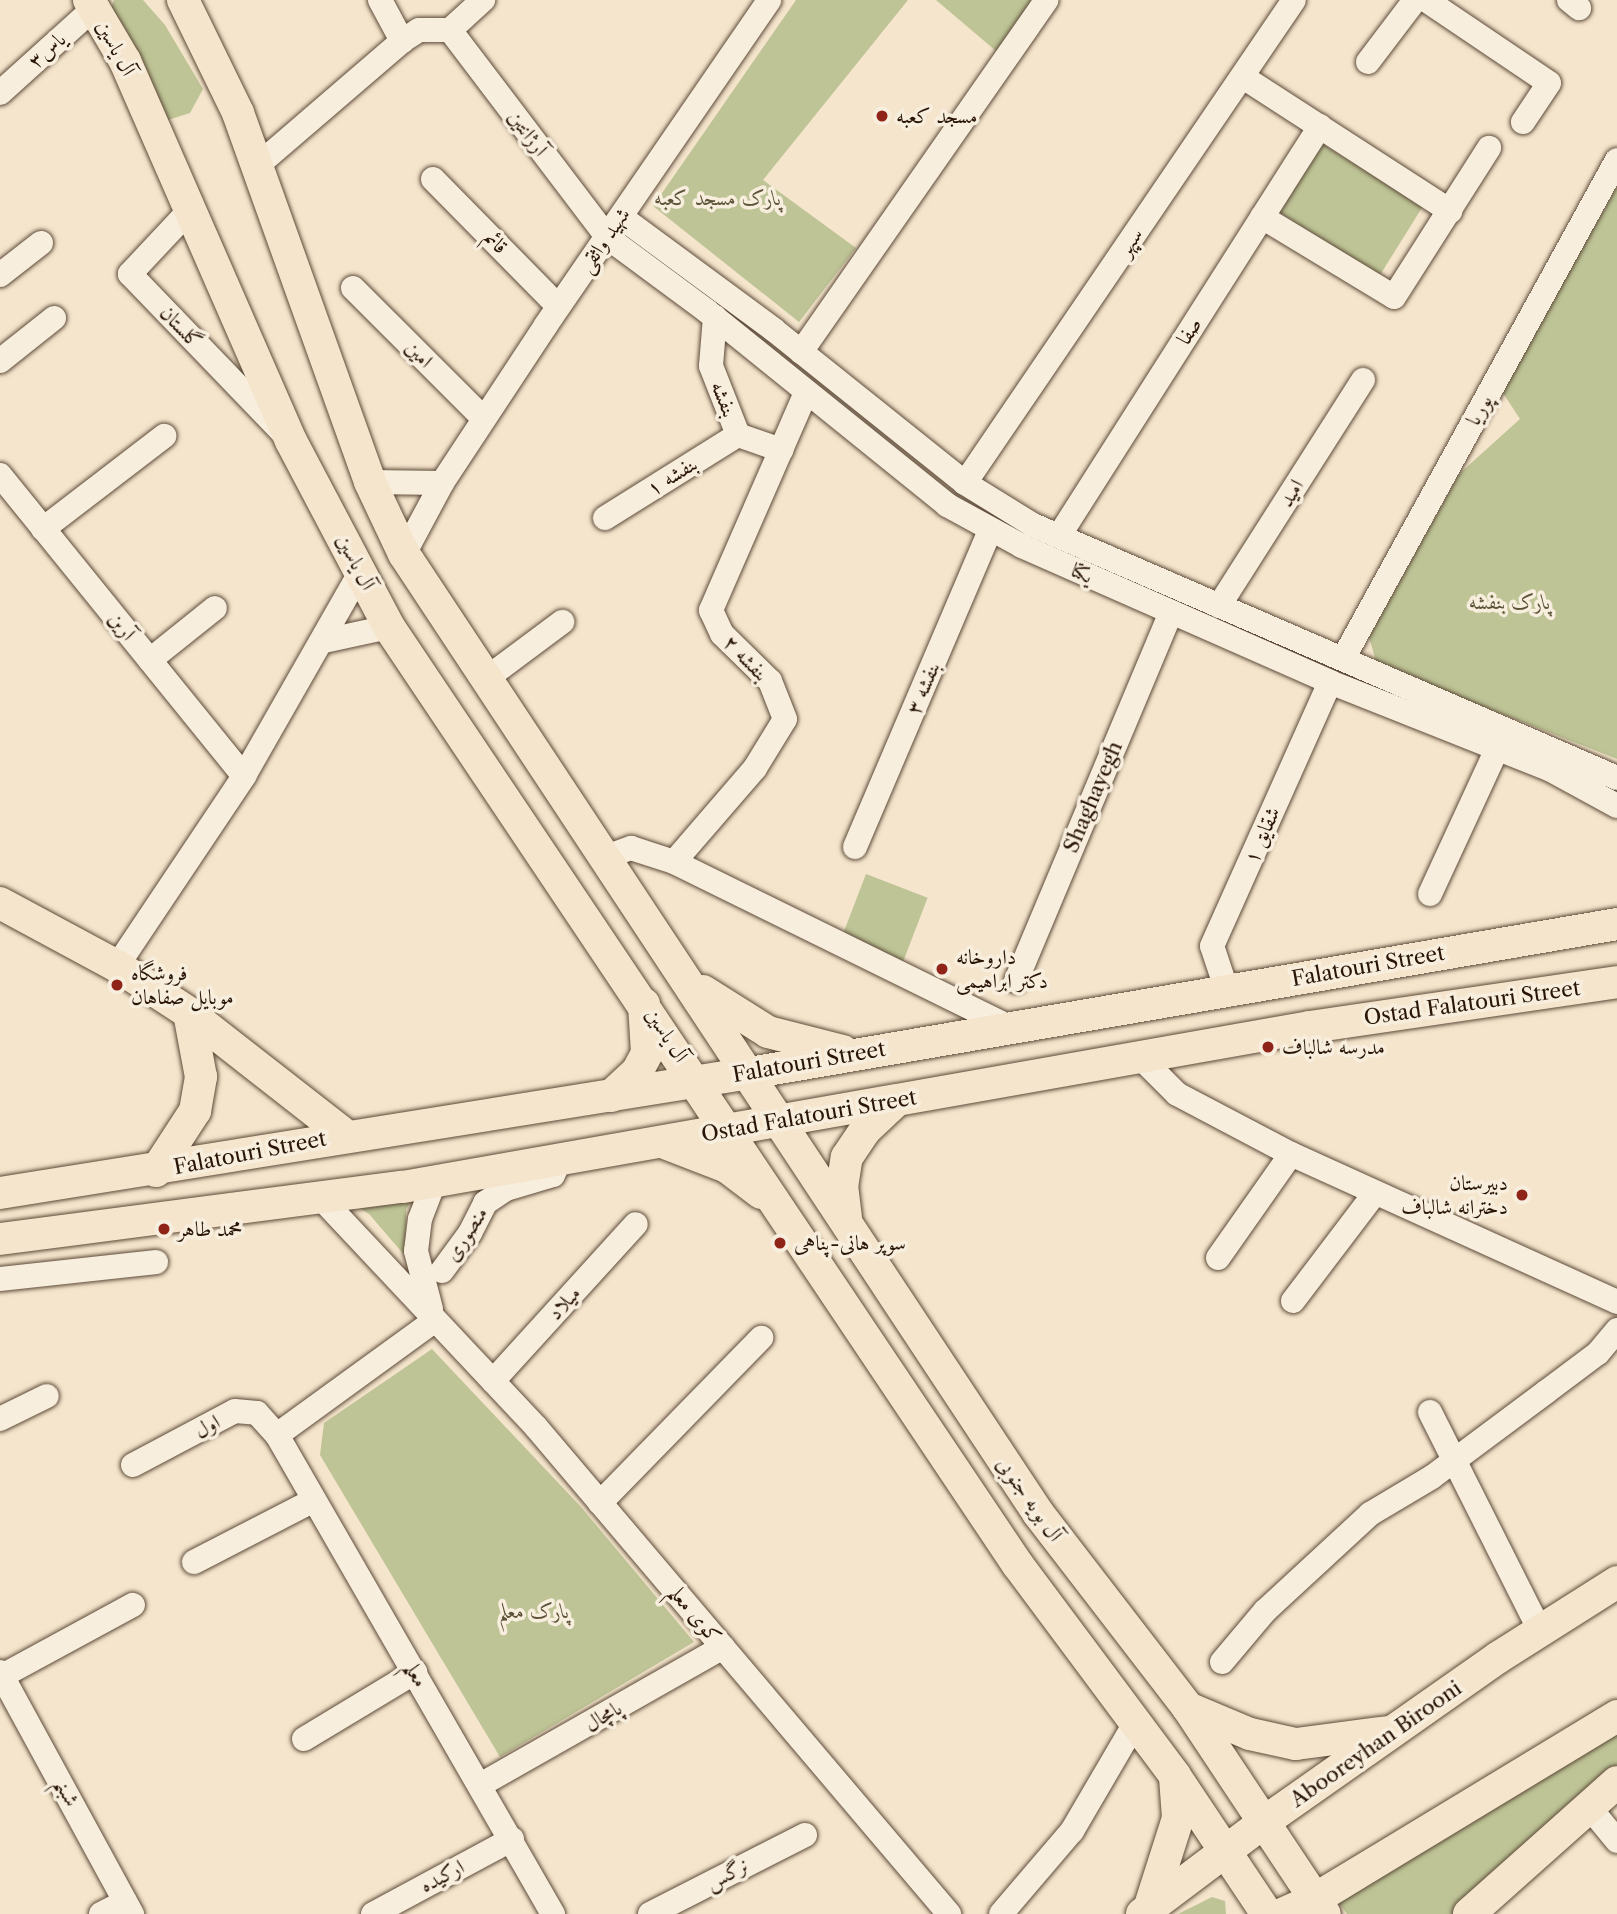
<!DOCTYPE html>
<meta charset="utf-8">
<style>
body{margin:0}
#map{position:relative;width:1617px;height:1914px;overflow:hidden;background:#f5e5cc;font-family:"Libre Caslon Text",Amiri,serif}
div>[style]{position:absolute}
.green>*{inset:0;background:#bec496;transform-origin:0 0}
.roads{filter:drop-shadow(0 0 2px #5c4a38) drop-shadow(0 0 2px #5c4a38)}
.minor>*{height:24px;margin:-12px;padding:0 12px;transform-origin:12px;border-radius:12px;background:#f8eede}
.major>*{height:32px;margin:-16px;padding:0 16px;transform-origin:16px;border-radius:16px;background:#f5e5cc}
.dots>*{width:19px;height:19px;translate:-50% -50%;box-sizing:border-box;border:4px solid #f8eede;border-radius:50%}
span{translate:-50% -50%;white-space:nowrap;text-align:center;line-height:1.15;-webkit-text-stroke:7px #f8eede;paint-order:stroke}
.street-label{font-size:21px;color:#291607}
.poi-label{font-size:21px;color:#291607}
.left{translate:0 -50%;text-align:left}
.right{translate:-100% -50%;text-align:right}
.park-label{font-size:21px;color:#5d5339;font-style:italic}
</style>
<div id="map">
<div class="green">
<div style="clip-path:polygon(114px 0,143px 0,165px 25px,203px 89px,190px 113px,168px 120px,109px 13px)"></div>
<div style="clip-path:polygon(796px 0,908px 0,763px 180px,856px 248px,799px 322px,653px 206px)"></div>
<div style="clip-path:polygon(936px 0,1033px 0,996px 51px)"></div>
<div style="left:1321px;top:143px;width:120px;height:81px;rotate:32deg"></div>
<div style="clip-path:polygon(1617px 187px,1617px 759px,1377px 665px,1369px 637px,1459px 474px,1520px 419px,1501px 390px)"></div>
<div style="left:866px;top:874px;width:66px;height:68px;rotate:21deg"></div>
<div style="clip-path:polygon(413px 1196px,406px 1210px,406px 1257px,369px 1214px,353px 1204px)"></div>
<div style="clip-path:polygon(432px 1349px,581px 1507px,694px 1642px,500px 1757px,320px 1455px,324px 1423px)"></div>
<div style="clip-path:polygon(1617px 1731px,1617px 1765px,1453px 1914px,1347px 1914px,1339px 1903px)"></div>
<div style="clip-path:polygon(1212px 1897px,1225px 1901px,1226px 1914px,1178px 1914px)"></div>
</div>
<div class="roads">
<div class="minor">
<div style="left:380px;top:0;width:47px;rotate:61.8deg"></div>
<div style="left:1426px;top:0;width:148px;rotate:34deg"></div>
<div style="left:1549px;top:83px;width:47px;rotate:123.7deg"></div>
<div style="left:1569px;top:0;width:13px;rotate:39deg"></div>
<div style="left:450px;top:30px;width:260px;rotate:52.8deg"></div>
<div style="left:607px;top:237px;width:124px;rotate:36.5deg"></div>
<div style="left:707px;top:311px;width:309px;rotate:38.9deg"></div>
<div style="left:947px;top:505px;width:85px;rotate:28.7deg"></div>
<div style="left:1022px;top:546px;width:337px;rotate:23.8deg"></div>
<div style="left:1330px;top:682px;width:238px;rotate:21.7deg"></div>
<div style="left:1551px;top:770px;width:75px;rotate:28.6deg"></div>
<div style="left:1368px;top:62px;width:78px;rotate:-52.8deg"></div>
<div style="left:1243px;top:77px;width:247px;rotate:32.9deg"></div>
<div style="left:0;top:93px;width:127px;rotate:-42.1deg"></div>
<div style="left:258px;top:165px;width:190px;rotate:-40.7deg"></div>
<div style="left:402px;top:41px;width:20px;rotate:-33deg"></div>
<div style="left:419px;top:30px;width:31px"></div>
<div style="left:450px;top:30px;width:45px;rotate:-42.3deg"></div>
<div style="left:433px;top:179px;width:178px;rotate:45.5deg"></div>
<div style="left:188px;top:212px;width:85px;rotate:133.1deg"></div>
<div style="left:130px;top:274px;width:219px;rotate:46.1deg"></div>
<div style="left:621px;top:217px;width:190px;rotate:36.4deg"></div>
<div style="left:774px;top:330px;width:245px;rotate:38.7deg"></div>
<div style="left:965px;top:483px;width:80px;rotate:31.7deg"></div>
<div style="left:1033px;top:525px;width:636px;rotate:23.42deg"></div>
<div style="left:1262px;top:217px;width:154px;rotate:31.2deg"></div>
<div style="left:1394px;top:297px;width:177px;rotate:-57.5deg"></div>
<div style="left:0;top:275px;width:52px;rotate:-38deg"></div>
<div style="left:353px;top:288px;width:185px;rotate:45deg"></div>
<div style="left:715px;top:317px;width:49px;rotate:94.7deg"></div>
<div style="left:711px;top:366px;width:74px;rotate:68.6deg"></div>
<div style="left:738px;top:435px;width:46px;rotate:19.2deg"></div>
<div style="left:801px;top:352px;width:429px;rotate:-55.1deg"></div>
<div style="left:0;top:361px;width:69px;rotate:-38.5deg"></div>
<div style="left:0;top:475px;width:387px;rotate:51deg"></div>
<div style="left:370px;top:482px;width:72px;rotate:0.8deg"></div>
<div style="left:965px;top:483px;width:584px;rotate:-55.74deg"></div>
<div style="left:605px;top:518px;width:157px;rotate:-32deg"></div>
<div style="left:43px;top:529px;width:153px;rotate:-37.5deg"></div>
<div style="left:1059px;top:536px;width:486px;rotate:-57.5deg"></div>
<div style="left:404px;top:554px;width:81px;rotate:-61.8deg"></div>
<div style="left:442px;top:483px;width:189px;rotate:-56.6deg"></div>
<div style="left:546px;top:325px;width:394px;rotate:-55.5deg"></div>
<div style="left:1219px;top:606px;width:268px;rotate:-57.5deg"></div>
<div style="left:324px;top:641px;width:66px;rotate:-12.2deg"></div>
<div style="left:1343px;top:659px;width:569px;rotate:-61.23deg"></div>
<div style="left:150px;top:660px;width:83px;rotate:-38.7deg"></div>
<div style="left:487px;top:678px;width:94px;rotate:-36.7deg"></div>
<div style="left:855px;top:847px;width:345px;rotate:-66.9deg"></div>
<div style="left:606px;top:857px;width:27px;rotate:-20deg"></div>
<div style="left:631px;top:848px;width:45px;rotate:18deg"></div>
<div style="left:674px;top:862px;width:371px;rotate:26.2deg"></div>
<div style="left:674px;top:862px;width:124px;rotate:-49.2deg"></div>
<div style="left:755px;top:768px;width:57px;rotate:-58.5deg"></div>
<div style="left:785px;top:719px;width:41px;rotate:-111.5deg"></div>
<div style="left:770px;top:681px;width:67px;rotate:-135.6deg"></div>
<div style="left:722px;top:634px;width:26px;rotate:-115deg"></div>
<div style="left:711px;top:610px;width:237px;rotate:-66.4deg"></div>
<div style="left:1430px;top:894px;width:160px;rotate:-65.2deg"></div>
<div style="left:117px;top:966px;width:229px;rotate:-56.2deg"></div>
<div style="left:244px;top:776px;width:236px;rotate:-60.3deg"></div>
<div style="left:1016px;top:981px;width:400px;rotate:-67.2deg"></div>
<div style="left:1227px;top:991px;width:47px;rotate:-108.4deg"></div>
<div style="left:1212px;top:946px;width:289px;rotate:-65.9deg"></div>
<div style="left:1140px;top:1057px;width:52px;rotate:45deg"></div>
<div style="left:1177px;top:1094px;width:129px;rotate:27.8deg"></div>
<div style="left:1291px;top:1154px;width:358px;rotate:24.4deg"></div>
<div style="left:321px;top:1198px;width:314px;rotate:46.8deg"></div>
<div style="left:536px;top:1427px;width:639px;rotate:49.7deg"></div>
<div style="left:1218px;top:1258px;width:127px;rotate:-54.9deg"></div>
<div style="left:442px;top:1271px;width:47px;rotate:-53.6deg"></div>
<div style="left:470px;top:1233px;width:34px;rotate:-63deg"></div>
<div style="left:485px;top:1203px;width:25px;rotate:-34deg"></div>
<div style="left:506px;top:1189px;width:49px;rotate:-16.6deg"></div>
<div style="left:553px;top:1175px;width:17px;rotate:-65deg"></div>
<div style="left:0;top:1279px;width:157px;rotate:-6.2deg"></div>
<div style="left:1293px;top:1301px;width:136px;rotate:-52.8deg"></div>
<div style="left:431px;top:1309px;width:60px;rotate:-104.5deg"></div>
<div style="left:416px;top:1251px;width:32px;rotate:-83deg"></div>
<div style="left:420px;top:1219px;width:40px;rotate:-69deg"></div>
<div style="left:493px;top:1381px;width:212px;rotate:-47.7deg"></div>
<div style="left:1430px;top:1412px;width:245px;rotate:63.3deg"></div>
<div style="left:0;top:1419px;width:52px;rotate:-26.1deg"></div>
<div style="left:277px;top:1435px;width:195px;rotate:-36deg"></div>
<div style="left:133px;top:1465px;width:115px;rotate:-27.9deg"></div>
<div style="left:235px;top:1411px;width:22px;rotate:5deg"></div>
<div style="left:257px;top:1413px;width:30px;rotate:48deg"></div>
<div style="left:277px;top:1435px;width:553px;rotate:60.05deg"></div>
<div style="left:600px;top:1503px;width:231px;rotate:-45.7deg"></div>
<div style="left:194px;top:1562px;width:135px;rotate:-27.3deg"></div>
<div style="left:1222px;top:1662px;width:67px;rotate:-49.9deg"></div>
<div style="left:1265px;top:1611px;width:143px;rotate:-42.7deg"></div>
<div style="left:1370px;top:1514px;width:72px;rotate:-30.8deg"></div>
<div style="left:1432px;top:1477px;width:142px;rotate:-36.7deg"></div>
<div style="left:1546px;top:1392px;width:65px;rotate:-36.9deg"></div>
<div style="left:1598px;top:1353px;width:30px;rotate:-50deg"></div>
<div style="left:0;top:1672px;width:276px;rotate:61.4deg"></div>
<div style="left:2px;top:1676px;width:149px;rotate:-28.5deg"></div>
<div style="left:304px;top:1739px;width:130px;rotate:-31.1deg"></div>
<div style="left:482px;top:1784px;width:277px;rotate:-29.6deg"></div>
<div style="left:1589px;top:1807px;width:44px;rotate:50.5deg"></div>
<div style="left:101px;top:1914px;width:27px;rotate:-27deg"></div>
<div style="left:373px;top:1914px;width:158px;rotate:-28.3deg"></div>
<div style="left:650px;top:1914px;width:174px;rotate:-27deg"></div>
<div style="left:1001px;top:1914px;width:109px;rotate:-49.5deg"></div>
<div style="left:1072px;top:1831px;width:125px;rotate:-59.7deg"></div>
</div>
<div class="major">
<div style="left:89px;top:0;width:71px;rotate:59.5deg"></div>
<div style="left:125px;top:61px;width:415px;rotate:66.4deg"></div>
<div style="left:291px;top:441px;width:210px;rotate:62.2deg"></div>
<div style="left:389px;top:627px;width:1129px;rotate:56.16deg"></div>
<div style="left:1018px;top:1565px;width:263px;rotate:53.3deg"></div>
<div style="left:1175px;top:1776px;width:166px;rotate:56.3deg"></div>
<div style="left:183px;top:0;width:126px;rotate:64deg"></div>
<div style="left:238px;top:113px;width:392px;rotate:70.3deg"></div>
<div style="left:370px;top:482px;width:80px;rotate:64.7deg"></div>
<div style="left:404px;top:554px;width:1150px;rotate:56.53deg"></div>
<div style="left:1038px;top:1513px;width:246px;rotate:52.4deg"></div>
<div style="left:1188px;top:1708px;width:247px;rotate:56.4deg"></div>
<div style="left:0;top:903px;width:133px;rotate:28.3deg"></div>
<div style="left:117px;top:966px;width:86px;rotate:33.1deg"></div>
<div style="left:189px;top:1013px;width:198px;rotate:38deg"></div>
<div style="left:703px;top:991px;width:77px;rotate:32.2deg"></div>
<div style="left:768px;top:1032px;width:77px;rotate:14.2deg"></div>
<div style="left:611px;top:1096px;width:35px;rotate:-43deg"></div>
<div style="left:637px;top:1072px;width:21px;rotate:-62deg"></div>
<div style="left:647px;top:1053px;width:49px;rotate:-93.5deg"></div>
<div style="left:665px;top:1143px;width:66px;rotate:21.2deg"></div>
<div style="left:727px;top:1167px;width:43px;rotate:37.4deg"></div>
<div style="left:156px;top:1171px;width:72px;rotate:-57deg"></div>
<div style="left:195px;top:1111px;width:35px;rotate:-80deg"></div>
<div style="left:201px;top:1077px;width:65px;rotate:-100.6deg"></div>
<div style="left:0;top:1193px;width:760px;rotate:-9.09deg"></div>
<div style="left:750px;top:1073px;width:880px;rotate:-9.75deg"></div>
<div style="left:846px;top:1218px;width:31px;rotate:-97deg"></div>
<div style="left:842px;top:1187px;width:30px;rotate:-81deg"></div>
<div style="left:847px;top:1157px;width:32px;rotate:-56deg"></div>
<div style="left:865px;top:1130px;width:42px;rotate:-43.1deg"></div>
<div style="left:0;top:1239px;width:406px;rotate:-7.4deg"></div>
<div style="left:403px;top:1187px;width:921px;rotate:-10deg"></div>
<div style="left:1310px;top:1027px;width:310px;rotate:-8.3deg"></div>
<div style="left:1188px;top:1708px;width:67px;rotate:22.8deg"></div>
<div style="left:1250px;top:1734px;width:47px;rotate:12.3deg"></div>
<div style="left:1296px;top:1744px;width:93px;rotate:-7.4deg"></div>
<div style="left:1149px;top:1909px;width:96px;rotate:-72.3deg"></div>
<div style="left:1178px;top:1818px;width:41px;rotate:-94.2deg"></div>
<div style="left:1142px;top:1914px;width:153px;rotate:-37deg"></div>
<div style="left:1264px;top:1822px;width:287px;rotate:-35.1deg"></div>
<div style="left:1499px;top:1657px;width:140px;rotate:-32.4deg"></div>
<div style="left:1282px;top:1914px;width:36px;rotate:-24deg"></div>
<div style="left:1315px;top:1899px;width:353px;rotate:-31.2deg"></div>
<div style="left:1469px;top:1914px;width:198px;rotate:-41.7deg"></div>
</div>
</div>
<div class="dots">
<div style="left:882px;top:116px;background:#8f2418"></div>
<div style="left:942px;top:969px;background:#8f2418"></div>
<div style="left:117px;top:985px;background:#8f2418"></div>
<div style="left:1268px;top:1047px;background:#8f2418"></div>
<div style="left:1522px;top:1195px;background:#8f2418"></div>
<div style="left:164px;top:1229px;background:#8f2418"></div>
<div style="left:780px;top:1243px;background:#8f2418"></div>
</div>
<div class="street-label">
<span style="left:116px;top:48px;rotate:62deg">آل یاسین</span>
<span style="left:47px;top:50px;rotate:-42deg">یاس۳</span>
<span style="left:528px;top:133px;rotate:53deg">آرژانتین</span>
<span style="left:604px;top:240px;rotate:-55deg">شهید واثقی</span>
<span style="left:496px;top:242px;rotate:45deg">قائم</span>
<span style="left:1130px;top:242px;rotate:-56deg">سپهر</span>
<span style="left:181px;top:327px;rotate:46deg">گلستان</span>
<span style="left:1189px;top:331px;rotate:-58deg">صفا</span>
<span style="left:419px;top:354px;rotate:45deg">امین</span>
<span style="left:724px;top:399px;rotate:68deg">بنفشه</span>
<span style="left:1479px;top:410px;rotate:-61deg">پوریا</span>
<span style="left:672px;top:476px;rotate:-32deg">بنفشه ۱</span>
<span style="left:1291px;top:493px;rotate:-58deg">امید</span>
<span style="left:356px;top:562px;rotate:62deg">آل یاسین</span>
<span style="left:1082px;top:573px;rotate:24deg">یکتا</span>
<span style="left:122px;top:626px;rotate:51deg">آرین</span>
<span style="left:746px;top:658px;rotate:46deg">بنفشه ۲</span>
<span style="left:923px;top:688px;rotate:-67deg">بنفشه ۳</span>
<span style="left:1093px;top:797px;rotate:-67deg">Shaghayegh</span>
<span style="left:1262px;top:835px;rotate:-66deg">شقایق ۱</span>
<span style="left:1368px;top:966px;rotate:-10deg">Falatouri Street</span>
<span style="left:1472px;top:1003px;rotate:-8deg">Ostad Falatouri Street</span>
<span style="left:667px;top:1035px;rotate:57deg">آل یاسین</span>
<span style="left:809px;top:1062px;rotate:-10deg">Falatouri Street</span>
<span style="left:809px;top:1116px;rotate:-10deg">Ostad Falatouri Street</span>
<span style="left:250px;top:1153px;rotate:-11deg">Falatouri Street</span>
<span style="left:466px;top:1234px;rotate:-57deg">منصوری</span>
<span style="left:564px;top:1303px;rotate:-48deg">میلاد</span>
<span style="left:207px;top:1426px;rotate:-28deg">اول</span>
<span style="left:1030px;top:1499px;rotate:55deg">آل بویه جنوبی</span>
<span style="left:695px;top:1614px;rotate:50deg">کوی معلم</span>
<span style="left:416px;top:1674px;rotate:59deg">معلم</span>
<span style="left:603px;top:1716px;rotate:-30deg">پامچال</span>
<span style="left:1376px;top:1744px;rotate:-35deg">Abooreyhan Birooni</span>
<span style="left:67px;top:1792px;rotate:62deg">شبنم</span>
<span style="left:727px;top:1874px;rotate:-27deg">نرگس</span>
<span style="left:442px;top:1876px;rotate:-28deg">ارکیده</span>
</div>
<div class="poi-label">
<span class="left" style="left:896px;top:116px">مسجد کعبه</span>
<span class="left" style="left:956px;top:969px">داروخانه<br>دکتر ابراهیمی</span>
<span class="left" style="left:131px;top:985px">فروشگاه<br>موبایل صفاهان</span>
<span class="left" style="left:1282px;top:1047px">مدرسه شالباف</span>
<span class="right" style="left:1508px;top:1195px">دبیرستان<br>دخترانه شالباف</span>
<span class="left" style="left:178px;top:1229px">محمد طاهر</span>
<span class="left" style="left:794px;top:1243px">سوپر هانی-پناهی</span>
</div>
<div class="park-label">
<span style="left:718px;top:198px">پارک مسجد کعبه</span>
<span style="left:1510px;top:602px">پارک بنفشه</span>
<span style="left:534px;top:1611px">پارک معلم</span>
</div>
</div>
